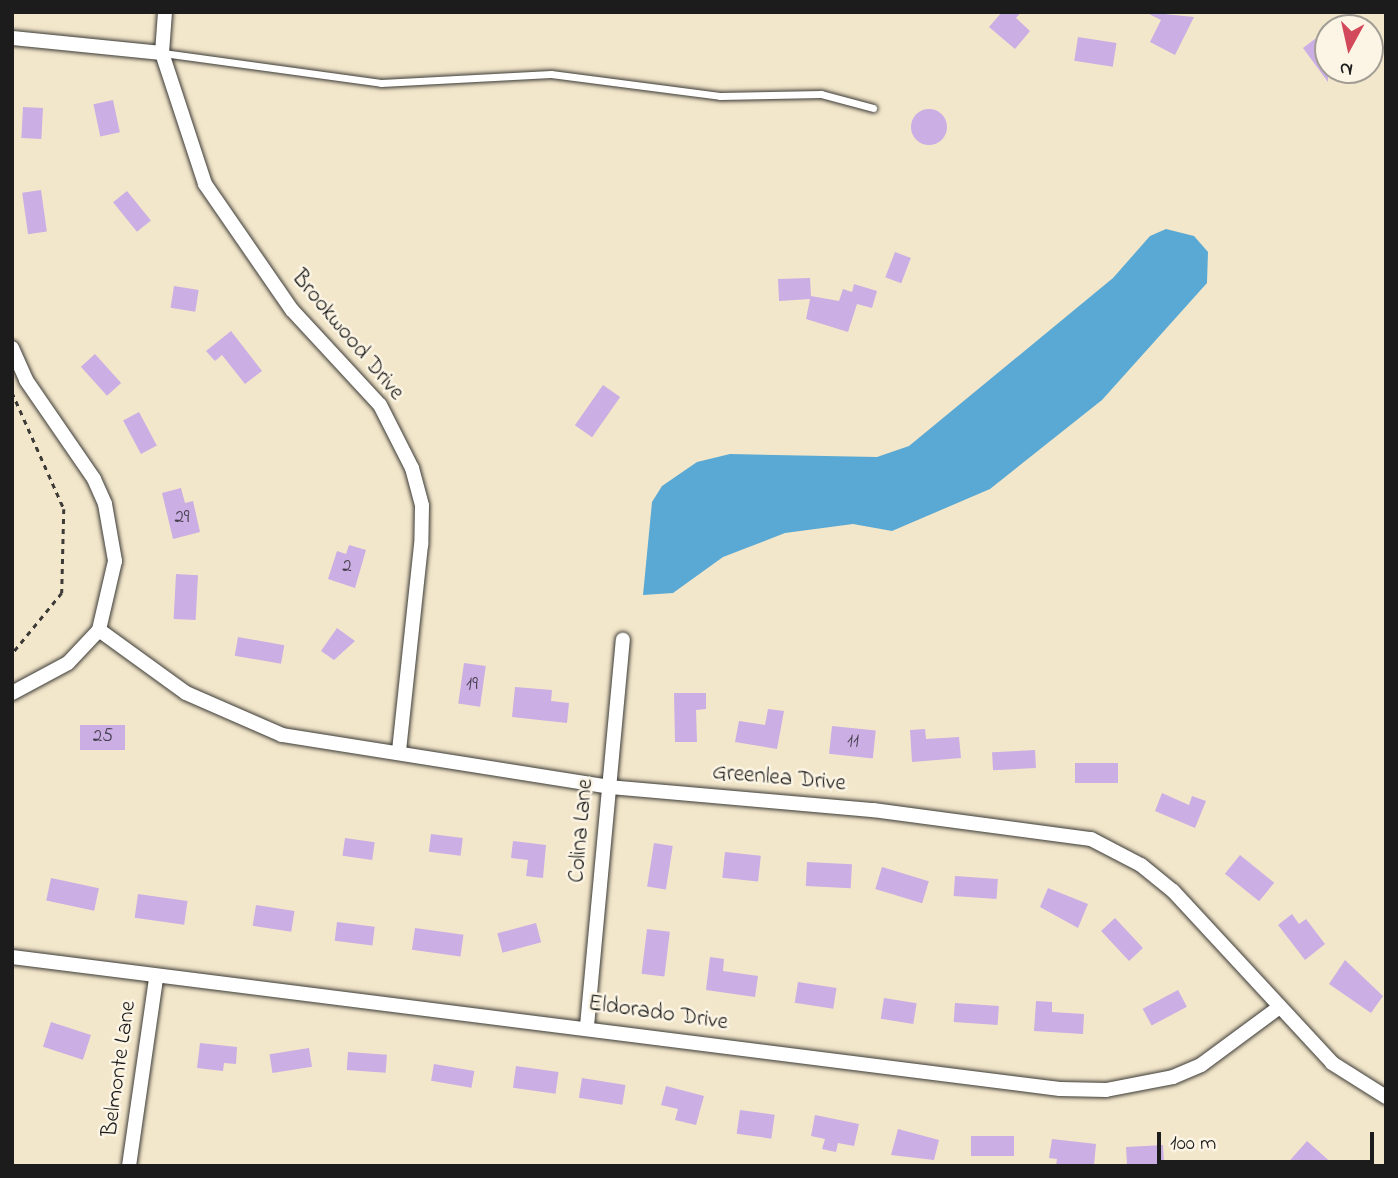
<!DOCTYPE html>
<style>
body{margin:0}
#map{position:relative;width:1398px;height:1178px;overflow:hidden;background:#f3e7cb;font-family:"Indie Flower",sans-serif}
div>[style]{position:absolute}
.water>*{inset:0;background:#5aa9d4}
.building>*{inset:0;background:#cbaee4;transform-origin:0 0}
.round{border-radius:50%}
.path>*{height:2.5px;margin-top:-1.25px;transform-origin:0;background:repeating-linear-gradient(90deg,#3c3a36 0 5px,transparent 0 10px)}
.roads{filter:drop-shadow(0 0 2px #3c3a36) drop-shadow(0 0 2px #3c3a36)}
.service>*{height:7px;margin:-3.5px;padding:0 3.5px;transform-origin:3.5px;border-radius:3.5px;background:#fff}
.minor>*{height:14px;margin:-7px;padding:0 7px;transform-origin:7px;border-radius:7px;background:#fff}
span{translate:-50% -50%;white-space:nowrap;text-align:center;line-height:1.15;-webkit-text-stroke:5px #fcf5e5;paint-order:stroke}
.number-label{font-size:19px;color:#48404e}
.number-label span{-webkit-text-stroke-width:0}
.street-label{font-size:23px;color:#1c1c1c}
.frame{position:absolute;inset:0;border:14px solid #1c1c1c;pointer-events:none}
.north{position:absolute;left:1314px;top:14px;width:70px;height:70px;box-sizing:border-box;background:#fcf5e5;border:2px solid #a29e95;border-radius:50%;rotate:188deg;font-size:19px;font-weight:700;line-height:28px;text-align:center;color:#1c1c1c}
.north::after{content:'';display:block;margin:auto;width:24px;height:32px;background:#d1495b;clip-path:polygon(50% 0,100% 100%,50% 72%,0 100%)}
.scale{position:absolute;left:1157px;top:1132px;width:217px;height:32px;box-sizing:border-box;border:4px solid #1c1c1c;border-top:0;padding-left:9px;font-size:21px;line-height:24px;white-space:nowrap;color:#1c1c1c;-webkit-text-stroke:5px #fcf5e5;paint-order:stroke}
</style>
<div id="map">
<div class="water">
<div style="clip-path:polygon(1166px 229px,1194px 236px,1208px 252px,1207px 283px,1102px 400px,990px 489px,892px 531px,853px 524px,785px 533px,723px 557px,673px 593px,643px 595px,652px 502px,662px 486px,697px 462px,730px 454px,877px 457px,909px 446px,1113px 278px,1150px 236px)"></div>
</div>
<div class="building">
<div style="clip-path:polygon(1002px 12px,1021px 12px,1016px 18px,1030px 31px,1015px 49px,989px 27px)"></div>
<div style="clip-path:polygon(1145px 12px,1194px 17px,1175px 55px,1150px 42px,1161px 20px)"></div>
<div style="clip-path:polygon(1328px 29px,1328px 82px,1303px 48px)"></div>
<div style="left:1078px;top:37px;width:39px;height:24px;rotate:9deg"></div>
<div style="left:113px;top:100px;width:33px;height:20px;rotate:78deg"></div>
<div style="left:23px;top:107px;width:20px;height:31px;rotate:3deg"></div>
<div class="round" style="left:911px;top:109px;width:36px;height:36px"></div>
<div style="left:41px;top:190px;width:42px;height:19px;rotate:82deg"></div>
<div style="left:127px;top:191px;width:38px;height:18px;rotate:51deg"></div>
<div style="left:895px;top:252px;width:17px;height:27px;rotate:21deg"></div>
<div style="clip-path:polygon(810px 278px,811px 296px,839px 301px,843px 289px,852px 292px,854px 284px,877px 291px,872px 308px,857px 304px,848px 332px,806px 319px,810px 299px,779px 301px,778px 279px)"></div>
<div style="left:174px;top:286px;width:25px;height:22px;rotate:9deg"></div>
<div style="clip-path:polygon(231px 331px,262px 371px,245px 384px,222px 355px,215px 361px,206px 351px)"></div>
<div style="left:95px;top:354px;width:39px;height:19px;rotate:48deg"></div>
<div style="left:603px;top:385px;width:21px;height:49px;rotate:35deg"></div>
<div style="left:139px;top:412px;width:38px;height:18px;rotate:62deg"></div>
<div style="clip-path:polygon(181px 488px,185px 503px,193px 501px,200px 532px,173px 539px,162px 493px)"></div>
<div style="clip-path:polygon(349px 545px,366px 550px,355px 588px,328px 579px,337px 551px,346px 554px)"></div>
<div style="left:176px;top:574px;width:22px;height:45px;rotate:3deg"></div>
<div style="clip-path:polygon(337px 628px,355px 641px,334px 660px,321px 651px)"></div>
<div style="left:238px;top:637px;width:47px;height:19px;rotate:10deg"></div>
<div style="left:464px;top:663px;width:22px;height:41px;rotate:8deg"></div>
<div style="clip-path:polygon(515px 687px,552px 690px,551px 701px,569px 703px,567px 723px,512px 717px)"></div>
<div style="clip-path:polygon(674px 693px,706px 693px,706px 709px,696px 710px,697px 742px,675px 742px)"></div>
<div style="clip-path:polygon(768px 709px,784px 711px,777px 749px,735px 742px,739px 721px,765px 725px)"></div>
<div style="left:80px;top:725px;width:45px;height:25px"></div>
<div style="left:832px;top:726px;width:44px;height:28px;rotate:6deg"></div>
<div style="clip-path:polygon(925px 729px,926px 739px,959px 737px,961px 758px,912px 762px,910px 730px)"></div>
<div style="left:1035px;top:750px;width:18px;height:43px;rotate:87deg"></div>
<div style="left:1075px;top:763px;width:43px;height:20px"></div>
<div style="clip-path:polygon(1162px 793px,1189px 805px,1192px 796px,1206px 801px,1195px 828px,1155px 811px)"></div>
<div style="left:431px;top:834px;width:32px;height:18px;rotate:7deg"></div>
<div style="left:345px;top:838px;width:30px;height:18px;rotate:8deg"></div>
<div style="clip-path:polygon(513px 841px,546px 845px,543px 878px,526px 876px,528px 860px,511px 858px)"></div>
<div style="left:654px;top:843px;width:19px;height:44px;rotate:9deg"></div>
<div style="left:725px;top:852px;width:36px;height:26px;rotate:6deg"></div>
<div style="left:1240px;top:855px;width:44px;height:24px;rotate:39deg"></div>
<div style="left:807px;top:862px;width:45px;height:24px;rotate:3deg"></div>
<div style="left:882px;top:867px;width:49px;height:23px;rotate:17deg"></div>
<div style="left:955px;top:876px;width:43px;height:20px;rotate:4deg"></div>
<div style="left:51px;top:878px;width:49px;height:23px;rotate:12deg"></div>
<div style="clip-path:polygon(1048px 888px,1088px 904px,1078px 928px,1040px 907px)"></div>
<div style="left:138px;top:894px;width:50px;height:24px;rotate:8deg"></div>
<div style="left:256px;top:905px;width:39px;height:21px;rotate:9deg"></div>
<div style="clip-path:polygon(1292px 914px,1299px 924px,1306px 919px,1325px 944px,1305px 960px,1278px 925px)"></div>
<div style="left:1115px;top:918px;width:41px;height:19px;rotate:47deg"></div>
<div style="left:337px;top:922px;width:38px;height:19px;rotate:7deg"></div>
<div style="left:536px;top:923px;width:20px;height:40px;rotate:75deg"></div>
<div style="left:415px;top:928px;width:49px;height:22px;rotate:8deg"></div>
<div style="left:647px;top:929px;width:23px;height:45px;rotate:7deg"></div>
<div style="clip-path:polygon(710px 957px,724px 959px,723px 971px,758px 976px,755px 997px,706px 990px)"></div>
<div style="clip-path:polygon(1345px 960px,1383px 996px,1371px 1013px,1329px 984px)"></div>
<div style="left:798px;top:982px;width:39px;height:21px;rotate:9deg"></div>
<div style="left:1178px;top:990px;width:19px;height:40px;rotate:62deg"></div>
<div style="left:884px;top:998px;width:33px;height:21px;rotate:9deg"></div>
<div style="clip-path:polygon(1036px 1001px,1052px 1002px,1052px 1012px,1084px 1014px,1083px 1034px,1034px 1031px)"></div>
<div style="left:955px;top:1003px;width:44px;height:19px;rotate:4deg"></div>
<div style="left:51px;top:1022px;width:42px;height:26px;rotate:18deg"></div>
<div style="clip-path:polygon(200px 1043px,237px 1047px,236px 1064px,224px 1063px,223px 1071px,197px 1068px)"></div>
<div style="left:309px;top:1048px;width:19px;height:40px;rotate:81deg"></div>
<div style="left:348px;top:1052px;width:39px;height:18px;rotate:4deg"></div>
<div style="left:434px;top:1064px;width:41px;height:17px;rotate:10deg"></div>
<div style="left:516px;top:1066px;width:43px;height:22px;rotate:8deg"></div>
<div style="left:582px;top:1078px;width:44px;height:20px;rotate:9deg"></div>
<div style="clip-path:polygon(666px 1086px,704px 1096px,696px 1125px,675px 1120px,678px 1109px,661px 1105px)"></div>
<div style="left:740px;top:1110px;width:35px;height:24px;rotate:8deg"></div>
<div style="clip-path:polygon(815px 1115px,859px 1124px,854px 1146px,838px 1143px,836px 1152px,822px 1149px,825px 1139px,811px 1136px)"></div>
<div style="clip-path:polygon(898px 1129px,939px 1140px,934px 1160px,891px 1155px)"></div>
<div style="left:971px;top:1136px;width:43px;height:20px"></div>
<div style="clip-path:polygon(1052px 1139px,1096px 1144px,1094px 1165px,1056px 1166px,1057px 1159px,1049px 1158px)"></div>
<div style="clip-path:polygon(1307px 1141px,1335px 1166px,1285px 1166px)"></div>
<div style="left:1163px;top:1145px;width:20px;height:37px;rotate:87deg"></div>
</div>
<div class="path">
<div style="left:12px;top:392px;width:128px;rotate:66deg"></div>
<div style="left:64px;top:509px;width:84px;rotate:91.4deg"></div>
<div style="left:62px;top:593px;width:79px;rotate:129.3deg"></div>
</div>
<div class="roads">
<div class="service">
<div style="left:163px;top:53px;width:220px;rotate:7.8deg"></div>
<div style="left:381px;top:83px;width:170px;rotate:-3deg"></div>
<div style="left:551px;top:74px;width:170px;rotate:7.4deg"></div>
<div style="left:720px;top:96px;width:101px;rotate:-1.1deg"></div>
<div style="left:821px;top:94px;width:54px;rotate:15.1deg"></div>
</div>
<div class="minor">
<div style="left:165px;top:12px;width:41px;rotate:94.2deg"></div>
<div style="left:162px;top:53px;width:138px;rotate:71.8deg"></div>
<div style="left:205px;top:184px;width:153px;rotate:55.4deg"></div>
<div style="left:292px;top:310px;width:129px;rotate:47.2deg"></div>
<div style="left:380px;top:405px;width:71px;rotate:63.1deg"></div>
<div style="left:412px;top:468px;width:39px;rotate:75deg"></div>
<div style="left:422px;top:506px;width:39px;rotate:91deg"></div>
<div style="left:421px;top:545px;width:207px;rotate:96.1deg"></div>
<div style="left:12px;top:38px;width:151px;rotate:5.7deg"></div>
<div style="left:12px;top:348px;width:35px;rotate:66deg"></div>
<div style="left:26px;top:380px;width:120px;rotate:55.5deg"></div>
<div style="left:94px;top:479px;width:27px;rotate:66deg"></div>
<div style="left:105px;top:504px;width:58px;rotate:80deg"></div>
<div style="left:115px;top:561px;width:71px;rotate:103.1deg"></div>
<div style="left:99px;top:630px;width:45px;rotate:133.2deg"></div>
<div style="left:68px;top:663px;width:64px;rotate:151.8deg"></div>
<div style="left:99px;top:630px;width:107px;rotate:35.9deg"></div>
<div style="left:186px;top:693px;width:105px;rotate:23.6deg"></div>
<div style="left:282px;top:735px;width:331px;rotate:9deg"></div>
<div style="left:609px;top:787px;width:265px;rotate:5deg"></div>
<div style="left:873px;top:810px;width:220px;rotate:7.6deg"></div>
<div style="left:1091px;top:839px;width:56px;rotate:27.5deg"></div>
<div style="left:1141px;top:865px;width:41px;rotate:39.1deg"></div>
<div style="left:1173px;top:891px;width:234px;rotate:47.2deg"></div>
<div style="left:1332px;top:1063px;width:64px;rotate:32.2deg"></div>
<div style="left:12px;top:957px;width:1056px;rotate:7.18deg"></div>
<div style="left:1060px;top:1089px;width:46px;rotate:1.2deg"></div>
<div style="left:1106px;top:1090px;width:68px;rotate:-11deg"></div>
<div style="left:1173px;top:1077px;width:30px;rotate:-23deg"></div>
<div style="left:1201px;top:1065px;width:94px;rotate:-36.4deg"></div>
<div style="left:587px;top:1026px;width:388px;rotate:-84.7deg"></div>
<div style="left:129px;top:1166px;width:190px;rotate:-81.8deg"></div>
</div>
</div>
<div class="number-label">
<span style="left:182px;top:518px">29</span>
<span style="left:347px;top:567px">2</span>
<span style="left:472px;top:685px">19</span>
<span style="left:103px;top:737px">25</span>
<span style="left:853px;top:742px">11</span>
</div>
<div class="street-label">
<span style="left:347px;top:336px;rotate:50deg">Brookwood Drive</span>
<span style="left:779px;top:779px;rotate:5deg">Greenlea Drive</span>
<span style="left:582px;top:831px;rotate:-85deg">Colina Lane</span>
<span style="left:658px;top:1014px;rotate:8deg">Eldorado Drive</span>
<span style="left:120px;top:1069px;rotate:-82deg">Belmonte Lane</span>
</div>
<div class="frame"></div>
<div class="north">N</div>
<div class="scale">100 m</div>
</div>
